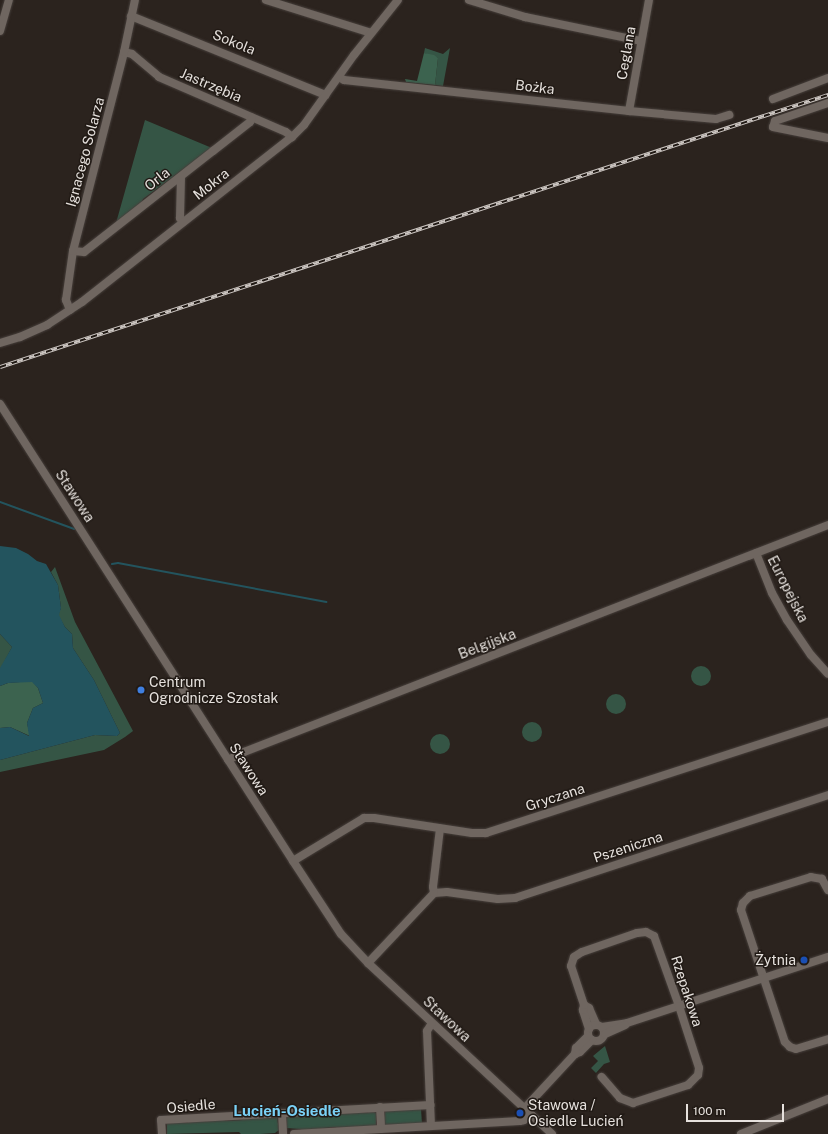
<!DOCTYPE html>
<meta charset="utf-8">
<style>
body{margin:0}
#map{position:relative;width:828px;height:1134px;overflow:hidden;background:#2b231e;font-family:"Public Sans",sans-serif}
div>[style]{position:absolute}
.green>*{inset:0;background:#355545}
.round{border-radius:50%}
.forest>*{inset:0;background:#3c634f}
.water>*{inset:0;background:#23545e}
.stream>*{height:2px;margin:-1px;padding:0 1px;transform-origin:1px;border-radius:1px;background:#23545e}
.roads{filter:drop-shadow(0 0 1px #463f3b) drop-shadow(0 0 1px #463f3b)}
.minor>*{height:8px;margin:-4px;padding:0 4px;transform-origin:4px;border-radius:4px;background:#6f6660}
.minor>.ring{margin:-4px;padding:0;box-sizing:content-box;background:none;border:8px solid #6f6660;border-radius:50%}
.rail>*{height:3.5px;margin-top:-1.75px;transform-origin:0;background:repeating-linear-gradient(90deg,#211a15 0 6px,#ccc6c2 0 12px);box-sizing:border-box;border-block:1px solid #ccc6c2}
.dots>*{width:11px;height:11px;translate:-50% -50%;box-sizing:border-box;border:2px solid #211a15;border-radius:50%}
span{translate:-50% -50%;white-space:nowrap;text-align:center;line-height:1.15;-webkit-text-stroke:3px #211a15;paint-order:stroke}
.street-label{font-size:14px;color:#e6e1dd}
.poi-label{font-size:14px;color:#e6e1dd}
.left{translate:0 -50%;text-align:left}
.right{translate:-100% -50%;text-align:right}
.neighbourhood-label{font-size:15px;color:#7ad1f7;font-weight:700}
.scale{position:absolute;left:686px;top:1104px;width:98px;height:18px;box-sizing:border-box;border:2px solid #e6e1dd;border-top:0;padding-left:5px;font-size:12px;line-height:14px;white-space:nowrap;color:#e6e1dd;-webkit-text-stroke:3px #211a15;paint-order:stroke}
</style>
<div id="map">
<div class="green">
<div style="clip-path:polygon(425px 48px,443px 54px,450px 48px,443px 86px,435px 85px,438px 58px,424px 53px)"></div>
<div style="clip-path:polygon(145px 120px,212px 148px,143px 199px,142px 202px,116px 223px)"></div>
<div style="clip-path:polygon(55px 567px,75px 622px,133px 731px,125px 737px,104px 750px,0 772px,0 760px,95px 735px,117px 736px,120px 733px,94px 680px,73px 648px,72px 634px,65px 627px,58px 615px,61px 608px,58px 585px,51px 572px)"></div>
<div style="clip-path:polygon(0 634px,12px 647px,1px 668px,0 668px)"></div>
<div class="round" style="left:691px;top:666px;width:20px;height:20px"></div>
<div class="round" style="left:606px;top:694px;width:20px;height:20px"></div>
<div class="round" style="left:522px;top:722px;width:20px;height:20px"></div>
<div class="round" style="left:430px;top:734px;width:20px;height:20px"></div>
<div style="clip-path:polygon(605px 1046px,610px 1062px,604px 1064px,596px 1073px,591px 1068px,598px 1061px,593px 1056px)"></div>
<div style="clip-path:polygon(421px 1109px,422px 1124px,404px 1126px,401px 1124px,385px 1125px,384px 1123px,385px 1111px)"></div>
<div style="clip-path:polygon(370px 1110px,376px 1113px,376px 1126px,338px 1130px,336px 1127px,324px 1128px,321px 1131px,303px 1132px,300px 1129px,286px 1128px,287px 1116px,328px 1115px,330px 1112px,354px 1111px,356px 1113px,368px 1113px)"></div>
<div style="clip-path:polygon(246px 1117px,277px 1117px,279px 1130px,275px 1133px,260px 1134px,241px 1134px,239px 1132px,167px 1134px,167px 1124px,173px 1121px,176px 1123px,187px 1123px,190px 1120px,222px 1118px,225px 1121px,243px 1120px)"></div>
</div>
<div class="forest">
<div style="clip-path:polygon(424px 53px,434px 55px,438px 58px,435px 85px,406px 82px,405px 79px,417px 81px)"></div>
<div style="clip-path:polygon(32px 681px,38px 688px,43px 703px,33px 708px,27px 723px,30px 736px,10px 727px,0 728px,0 686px,8px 683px)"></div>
</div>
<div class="water">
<div style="clip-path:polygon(0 546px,16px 548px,28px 554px,37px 561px,46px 564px,58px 585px,61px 608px,59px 615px,65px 627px,72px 634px,73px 648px,94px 680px,120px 733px,117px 736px,95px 735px,0 760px,0 728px,10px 727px,29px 736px,27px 723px,33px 708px,43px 703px,38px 688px,32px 682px,8px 683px,0 686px,0 668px,12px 647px,0 634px)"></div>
</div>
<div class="stream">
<div style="left:0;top:502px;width:79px;rotate:20deg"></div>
<div style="left:112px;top:564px;width:6px;rotate:-9deg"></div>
<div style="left:118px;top:563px;width:212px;rotate:10.6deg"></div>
</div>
<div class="roads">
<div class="minor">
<div style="left:266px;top:0;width:110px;rotate:17.4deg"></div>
<div style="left:469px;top:0;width:59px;rotate:16.9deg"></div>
<div style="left:525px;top:17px;width:118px;rotate:11.7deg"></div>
<div style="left:131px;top:16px;width:210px;rotate:22.1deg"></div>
<div style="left:0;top:31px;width:32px;rotate:-74deg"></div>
<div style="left:124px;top:52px;width:8px;rotate:14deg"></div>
<div style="left:132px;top:54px;width:35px;rotate:40deg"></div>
<div style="left:159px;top:77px;width:138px;rotate:23.4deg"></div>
<div style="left:286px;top:132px;width:8px;rotate:40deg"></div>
<div style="left:339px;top:77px;width:6px;rotate:31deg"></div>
<div style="left:344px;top:80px;width:287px;rotate:6.2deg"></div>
<div style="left:629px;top:111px;width:87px;rotate:5.3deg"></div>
<div style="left:716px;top:119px;width:14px;rotate:-17deg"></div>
<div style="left:773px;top:99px;width:59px;rotate:-20.9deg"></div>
<div style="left:828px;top:103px;width:56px;rotate:161.2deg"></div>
<div style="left:775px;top:121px;width:6px;rotate:108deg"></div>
<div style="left:773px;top:127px;width:56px;rotate:11.3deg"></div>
<div style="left:629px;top:111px;width:113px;rotate:-79.8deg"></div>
<div style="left:181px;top:177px;width:41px;rotate:91.4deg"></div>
<div style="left:180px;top:218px;width:5px;rotate:53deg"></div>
<div style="left:73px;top:251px;width:11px;rotate:5deg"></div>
<div style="left:84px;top:252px;width:164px;rotate:-38.1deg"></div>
<div style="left:213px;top:151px;width:47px;rotate:-38.1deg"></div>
<div style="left:250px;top:122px;width:5px;rotate:-68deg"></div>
<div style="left:70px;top:310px;width:11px;rotate:-112deg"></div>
<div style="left:66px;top:300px;width:49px;rotate:-81.9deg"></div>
<div style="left:73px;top:251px;width:205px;rotate:-75.6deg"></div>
<div style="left:124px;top:52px;width:53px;rotate:-78.1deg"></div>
<div style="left:0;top:343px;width:21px;rotate:-17deg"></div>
<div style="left:20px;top:337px;width:30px;rotate:-24deg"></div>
<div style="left:47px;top:325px;width:42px;rotate:-33.3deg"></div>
<div style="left:82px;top:302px;width:267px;rotate:-38.2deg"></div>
<div style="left:292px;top:137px;width:17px;rotate:-45deg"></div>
<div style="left:304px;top:125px;width:86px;rotate:-54.5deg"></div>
<div style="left:354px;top:55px;width:70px;rotate:-51.3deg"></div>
<div style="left:0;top:404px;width:543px;rotate:57.33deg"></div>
<div style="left:293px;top:861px;width:87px;rotate:56.7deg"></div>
<div style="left:341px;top:934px;width:40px;rotate:47deg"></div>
<div style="left:368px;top:963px;width:251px;rotate:42.9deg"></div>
<div style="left:756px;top:553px;width:43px;rotate:68.2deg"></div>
<div style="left:772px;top:593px;width:31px;rotate:61deg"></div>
<div style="left:787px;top:620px;width:42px;rotate:55.6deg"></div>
<div style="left:811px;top:655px;width:25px;rotate:48deg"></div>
<div style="left:228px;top:760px;width:18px;rotate:-27deg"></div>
<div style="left:244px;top:752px;width:627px;rotate:-21.24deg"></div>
<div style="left:293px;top:861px;width:83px;rotate:-31.2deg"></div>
<div style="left:364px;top:818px;width:10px"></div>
<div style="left:374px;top:818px;width:99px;rotate:8.7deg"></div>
<div style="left:472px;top:833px;width:14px"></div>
<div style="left:486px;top:833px;width:360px;rotate:-18deg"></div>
<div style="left:828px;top:890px;width:13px;rotate:-119deg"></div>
<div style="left:822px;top:879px;width:11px;rotate:-170deg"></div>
<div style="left:811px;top:877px;width:64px;rotate:162.7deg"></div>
<div style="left:750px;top:896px;width:10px;rotate:135deg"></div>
<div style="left:743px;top:903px;width:7px;rotate:106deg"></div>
<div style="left:741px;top:910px;width:139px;rotate:71.6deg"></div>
<div style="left:785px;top:1042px;width:7px;rotate:45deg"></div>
<div style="left:790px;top:1047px;width:6px;rotate:18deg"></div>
<div style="left:796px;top:1049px;width:34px;rotate:-17deg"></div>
<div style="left:434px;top:893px;width:13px;rotate:-4deg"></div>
<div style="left:447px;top:892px;width:51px;rotate:7.8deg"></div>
<div style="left:498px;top:899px;width:17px;rotate:-3deg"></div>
<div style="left:515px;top:898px;width:330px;rotate:-18.2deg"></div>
<div style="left:368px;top:963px;width:96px;rotate:-46.7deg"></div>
<div style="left:434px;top:893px;width:6px;rotate:-99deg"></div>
<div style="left:433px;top:887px;width:59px;rotate:-83.2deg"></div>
<div style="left:584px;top:1005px;width:6px;rotate:31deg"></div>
<div style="left:589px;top:1008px;width:17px;rotate:66deg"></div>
<div class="ring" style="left:588px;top:1025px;width:8px;height:8px"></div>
<div style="left:602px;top:1027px;width:25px;rotate:-9deg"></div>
<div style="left:627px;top:1023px;width:212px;rotate:-18.2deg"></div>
<div style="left:589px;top:1029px;width:20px;rotate:-108deg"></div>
<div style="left:583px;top:1010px;width:5px;rotate:-79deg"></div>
<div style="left:584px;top:1005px;width:41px;rotate:-108.4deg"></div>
<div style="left:571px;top:966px;width:9px;rotate:-72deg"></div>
<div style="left:574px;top:957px;width:9px;rotate:-32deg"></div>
<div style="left:582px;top:952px;width:58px;rotate:-19.1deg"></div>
<div style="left:637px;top:933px;width:9px;rotate:-6deg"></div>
<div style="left:646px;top:932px;width:9px;rotate:27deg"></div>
<div style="left:654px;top:936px;width:74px;rotate:70.3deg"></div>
<div style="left:679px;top:1006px;width:65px;rotate:72.1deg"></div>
<div style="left:699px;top:1068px;width:7px;rotate:98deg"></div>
<div style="left:698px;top:1075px;width:14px;rotate:135deg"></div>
<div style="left:688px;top:1085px;width:58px;rotate:161.9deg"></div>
<div style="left:633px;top:1103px;width:14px;rotate:-159deg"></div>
<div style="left:620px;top:1098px;width:28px;rotate:-131deg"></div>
<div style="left:605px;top:1034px;width:22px;rotate:-24deg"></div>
<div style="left:575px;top:1054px;width:5px;rotate:-22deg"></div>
<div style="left:580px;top:1052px;width:17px;rotate:-45deg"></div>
<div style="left:380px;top:1107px;width:22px;rotate:87deg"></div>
<div style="left:524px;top:1109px;width:75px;rotate:-47.2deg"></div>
<div style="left:575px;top:1054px;width:6px;rotate:-81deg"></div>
<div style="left:576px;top:1048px;width:17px;rotate:-45deg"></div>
<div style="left:282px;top:1113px;width:21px;rotate:87deg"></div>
<div style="left:431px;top:1126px;width:95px;rotate:-92.4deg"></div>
<div style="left:427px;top:1031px;width:9px;rotate:-58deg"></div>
<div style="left:162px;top:1134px;width:14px;rotate:-94deg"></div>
<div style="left:161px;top:1120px;width:270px;rotate:-3.2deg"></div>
<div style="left:294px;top:1134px;width:226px;rotate:-3.3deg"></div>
<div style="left:520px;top:1121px;width:4px;rotate:-14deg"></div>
<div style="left:524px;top:1120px;width:9px;rotate:-36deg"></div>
<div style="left:741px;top:1134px;width:94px;rotate:-21.9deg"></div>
</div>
</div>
<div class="rail">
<div style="left:0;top:367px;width:872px;rotate:-18.19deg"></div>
</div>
<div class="dots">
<div style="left:141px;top:690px;background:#3f7fe0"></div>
<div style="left:804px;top:960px;background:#1a4fb4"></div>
<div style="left:520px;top:1113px;background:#1a4fb4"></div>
</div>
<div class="street-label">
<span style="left:234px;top:42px;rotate:22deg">Sokola</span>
<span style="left:626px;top:53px;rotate:-80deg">Ceglana</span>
<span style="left:211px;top:85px;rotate:23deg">Jastrzębia</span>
<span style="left:535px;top:87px;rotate:7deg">Bożka</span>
<span style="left:85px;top:152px;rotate:-75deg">Ignacego Solarza</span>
<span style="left:157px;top:179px;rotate:-38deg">Orla</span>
<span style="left:211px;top:184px;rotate:-38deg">Mokra</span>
<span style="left:75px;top:496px;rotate:57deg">Stawowa</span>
<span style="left:788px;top:589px;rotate:63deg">Europejska</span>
<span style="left:487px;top:644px;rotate:-21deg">Belgijska</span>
<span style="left:249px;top:769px;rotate:57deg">Stawowa</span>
<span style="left:555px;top:797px;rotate:-18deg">Gryczana</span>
<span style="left:628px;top:847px;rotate:-18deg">Pszeniczna</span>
<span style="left:687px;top:991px;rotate:72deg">Rzepakowa</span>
<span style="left:447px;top:1019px;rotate:43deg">Stawowa</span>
<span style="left:191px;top:1106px;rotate:-5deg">Osiedle</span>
</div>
<div class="poi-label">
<span class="left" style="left:149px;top:690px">Centrum<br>Ogrodnicze Szostak</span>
<span class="right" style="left:796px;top:960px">Żytnia</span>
<span class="left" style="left:528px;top:1113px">Stawowa /<br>Osiedle Lucień</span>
</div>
<div class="neighbourhood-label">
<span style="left:287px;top:1111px">Lucień-Osiedle</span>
</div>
<div class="scale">100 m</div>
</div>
